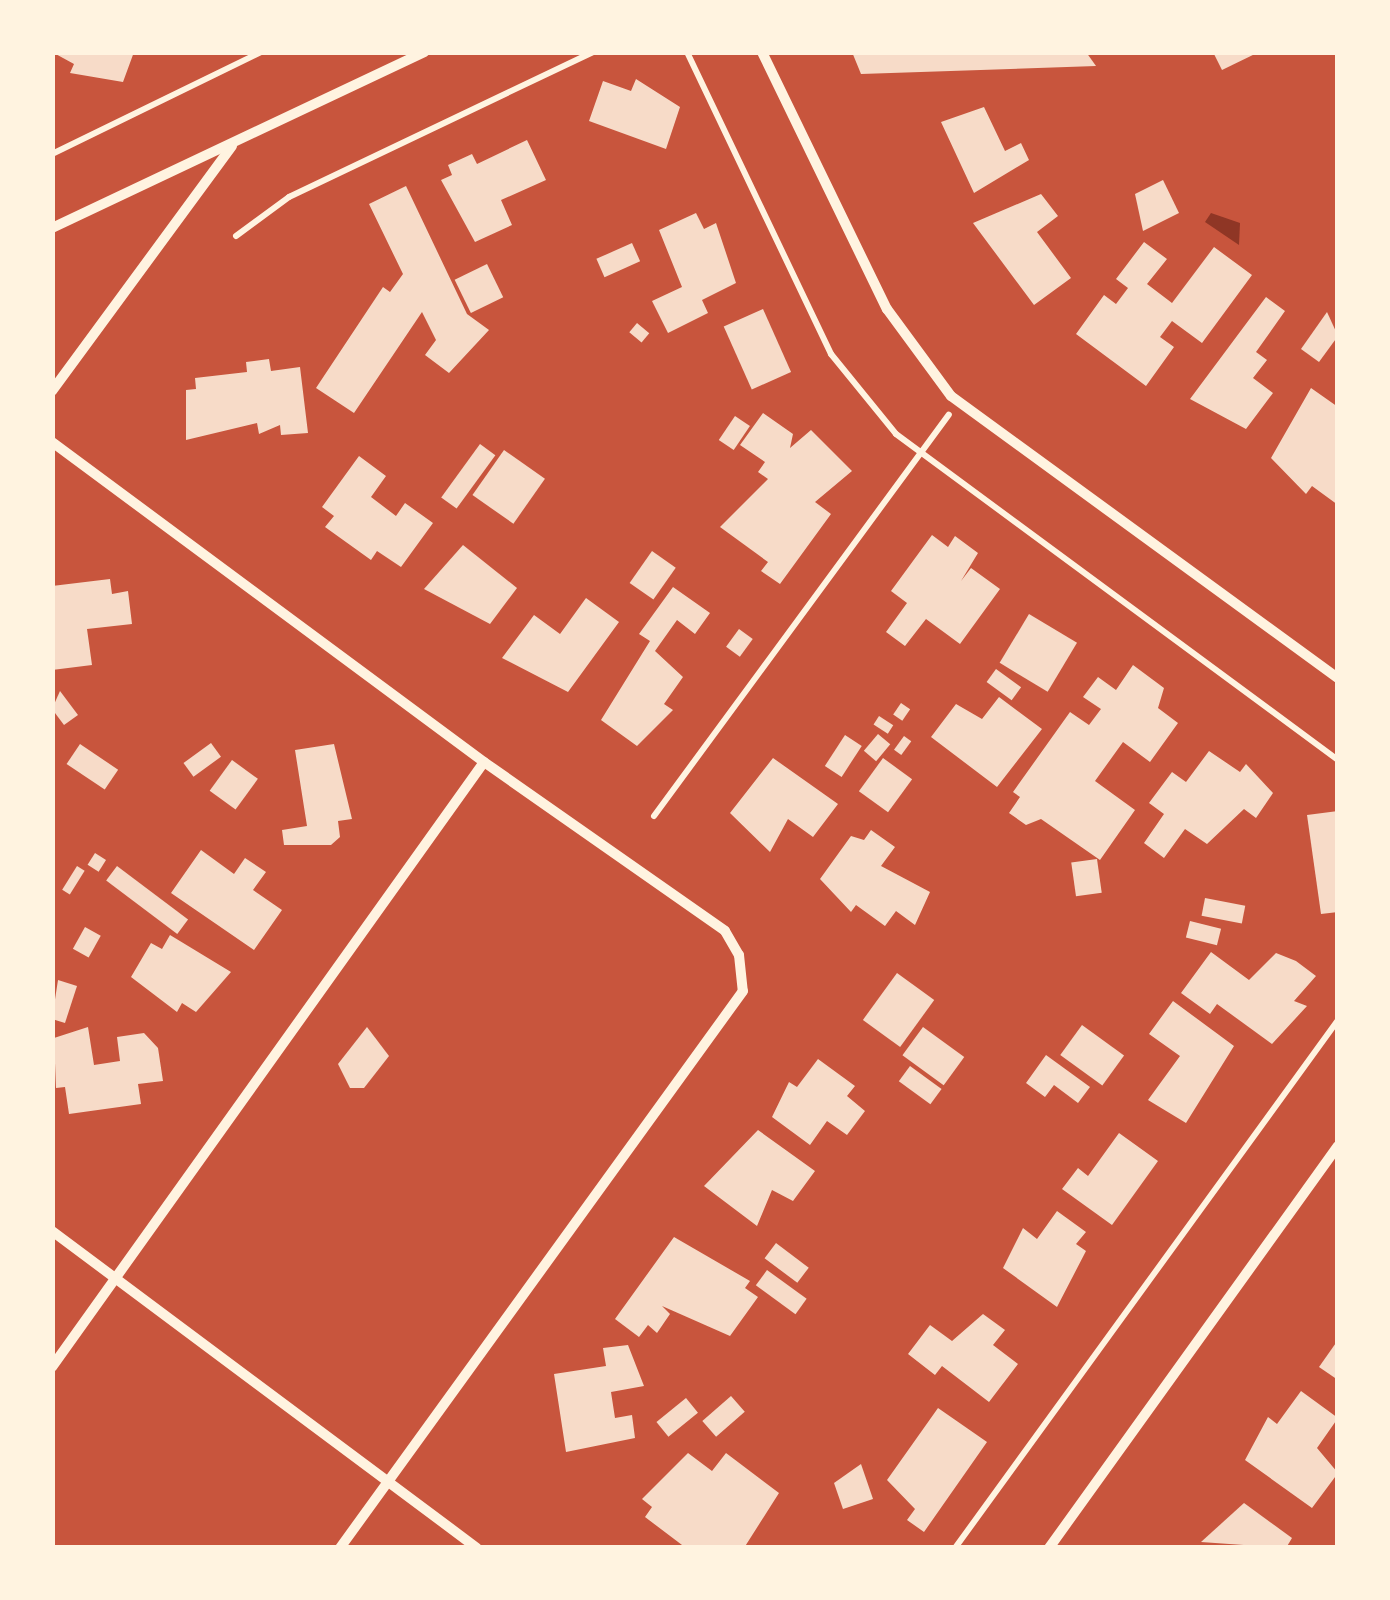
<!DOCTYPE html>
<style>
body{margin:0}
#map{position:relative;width:1390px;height:1600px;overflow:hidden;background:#c8553d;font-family:Roboto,sans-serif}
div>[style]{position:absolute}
.water>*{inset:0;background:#8f3625}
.building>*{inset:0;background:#f7dbc8;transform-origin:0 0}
.path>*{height:6px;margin:-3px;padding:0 3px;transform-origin:3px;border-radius:3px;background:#fff3e0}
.minor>*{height:10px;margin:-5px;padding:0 5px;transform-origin:5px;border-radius:5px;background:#fff3e0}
span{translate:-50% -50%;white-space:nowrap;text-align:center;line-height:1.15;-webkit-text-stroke:10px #fff3e0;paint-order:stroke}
.frame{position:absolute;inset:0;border:55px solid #fff3e0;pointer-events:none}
</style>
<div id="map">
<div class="water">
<div style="clip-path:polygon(1211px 213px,1240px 223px,1239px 245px,1205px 222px)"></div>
</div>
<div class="building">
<div style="clip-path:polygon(52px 52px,134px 52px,123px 82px,70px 73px,74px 64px)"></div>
<div style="clip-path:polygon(852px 52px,1086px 52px,1096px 66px,861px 74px)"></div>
<div style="clip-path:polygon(1213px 52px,1259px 52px,1222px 70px)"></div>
<div style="clip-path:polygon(636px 79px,680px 107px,666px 149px,589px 121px,603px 81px,631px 91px)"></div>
<div style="clip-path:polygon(984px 107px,1005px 151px,1021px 143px,1029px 160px,974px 193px,941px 122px)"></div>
<div style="clip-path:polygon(527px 140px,546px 180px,501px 200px,512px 225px,475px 242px,441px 180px,452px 175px,448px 165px,472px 154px,477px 164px)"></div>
<div style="clip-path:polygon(1163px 180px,1179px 213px,1143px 231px,1135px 194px)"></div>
<div style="clip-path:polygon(406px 186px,467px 314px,489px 330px,449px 373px,425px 355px,436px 340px,422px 312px,354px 413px,316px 388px,383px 287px,390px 292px,403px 274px,369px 204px)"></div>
<div style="clip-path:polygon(1041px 194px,1058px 216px,1037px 232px,1071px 278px,1034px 305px,973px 223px)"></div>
<div style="clip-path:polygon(696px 213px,704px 229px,716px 223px,736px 283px,702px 300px,708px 313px,668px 333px,652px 301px,682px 287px,659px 230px)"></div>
<div style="clip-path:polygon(1144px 242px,1167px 259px,1147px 284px,1172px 303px,1214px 247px,1252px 275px,1202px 343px,1172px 321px,1160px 337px,1174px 347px,1146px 386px,1076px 334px,1104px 295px,1116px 304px,1128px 288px,1116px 279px)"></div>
<div style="left:632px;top:243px;width:20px;height:39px;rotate:66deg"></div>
<div style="left:487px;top:264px;width:37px;height:36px;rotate:64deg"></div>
<div style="clip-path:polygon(1266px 297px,1285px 311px,1256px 352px,1267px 360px,1253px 378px,1273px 393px,1246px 429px,1190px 399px)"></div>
<div style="left:763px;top:309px;width:69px;height:43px;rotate:66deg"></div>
<div style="clip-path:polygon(1327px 312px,1338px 336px,1319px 362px,1301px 349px)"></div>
<div style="left:637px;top:323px;width:16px;height:12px;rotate:40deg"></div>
<div style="clip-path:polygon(269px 359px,271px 371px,300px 367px,308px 433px,281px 435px,280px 425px,259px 434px,257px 423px,186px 440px,186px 390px,196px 389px,195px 378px,247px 372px,246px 362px)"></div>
<div style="clip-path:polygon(1311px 388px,1338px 407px,1338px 505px,1312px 486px,1306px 494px,1271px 458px)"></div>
<div style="clip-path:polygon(763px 413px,793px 434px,790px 448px,811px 430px,852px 471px,815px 502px,831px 514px,780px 584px,761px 571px,768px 562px,720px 527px,768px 479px,758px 472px,765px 462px,740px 445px)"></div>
<div style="left:735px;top:416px;width:18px;height:29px;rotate:34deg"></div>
<div style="left:480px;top:444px;width:19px;height:66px;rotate:36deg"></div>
<div style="left:504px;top:450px;width:50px;height:55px;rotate:35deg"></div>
<div style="clip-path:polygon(359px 456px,386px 476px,371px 497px,396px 516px,405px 503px,433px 523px,401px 567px,377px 551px,371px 560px,325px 527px,334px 516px,322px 507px)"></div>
<div style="clip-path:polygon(932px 535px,948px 547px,955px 536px,978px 553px,961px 581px,971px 568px,1000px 589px,960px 644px,926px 619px,905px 646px,886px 632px,907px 603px,891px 591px)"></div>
<div style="clip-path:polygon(463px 545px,517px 588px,490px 624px,424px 589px)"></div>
<div style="left:652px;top:551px;width:29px;height:39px;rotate:35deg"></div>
<div style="clip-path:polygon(110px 579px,112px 594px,128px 591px,132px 624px,87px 629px,92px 665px,52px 670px,52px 586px)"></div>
<div style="clip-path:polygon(673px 587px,710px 613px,695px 634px,677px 620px,655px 651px,683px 677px,664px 704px,673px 710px,637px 746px,601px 720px,650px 641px,639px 634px)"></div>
<div style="clip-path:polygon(586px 598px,619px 622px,568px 692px,502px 658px,534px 615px,560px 634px)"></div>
<div style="left:1029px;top:614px;width:56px;height:57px;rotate:31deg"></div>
<div style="left:739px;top:629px;width:17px;height:22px;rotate:36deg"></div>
<div style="clip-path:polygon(1133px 665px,1164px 688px,1158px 708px,1178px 723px,1150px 762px,1123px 742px,1095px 781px,1135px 810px,1100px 860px,1041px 819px,1026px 825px,1009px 813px,1020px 797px,1013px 792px,1070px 712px,1089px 725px,1101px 709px,1083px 697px,1098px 677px,1116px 690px)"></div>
<div style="left:996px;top:669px;width:31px;height:16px;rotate:36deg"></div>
<div style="clip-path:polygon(60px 691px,78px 715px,64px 725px,52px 709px)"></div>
<div style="clip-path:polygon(999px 697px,1042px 729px,997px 787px,931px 737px,956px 704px,982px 719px)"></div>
<div style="left:901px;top:703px;width:11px;height:14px;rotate:34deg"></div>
<div style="left:879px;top:716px;width:17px;height:10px;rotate:33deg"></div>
<div style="left:878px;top:734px;width:16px;height:22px;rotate:40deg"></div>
<div style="left:845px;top:735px;width:20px;height:37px;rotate:33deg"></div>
<div style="left:904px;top:736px;width:9px;height:17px;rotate:36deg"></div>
<div style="left:211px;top:743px;width:17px;height:34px;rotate:54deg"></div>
<div style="left:80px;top:744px;width:46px;height:24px;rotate:34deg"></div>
<div style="clip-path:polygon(334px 744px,352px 819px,338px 821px,340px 837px,331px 845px,284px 845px,282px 830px,307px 826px,295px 750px)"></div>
<div style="clip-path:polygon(1209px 751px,1240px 772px,1246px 764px,1273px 793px,1256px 818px,1244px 809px,1207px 844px,1185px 829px,1164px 858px,1144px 843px,1164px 814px,1149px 803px,1172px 772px,1186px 782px)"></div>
<div style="clip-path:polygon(773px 758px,838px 804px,813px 837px,788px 819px,770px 852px,730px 813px)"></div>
<div style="left:883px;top:758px;width:36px;height:41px;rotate:36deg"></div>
<div style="left:232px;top:760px;width:32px;height:38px;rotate:36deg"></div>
<div style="clip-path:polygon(1338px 811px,1338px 912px,1321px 914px,1307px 815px)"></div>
<div style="clip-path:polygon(871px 830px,895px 847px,881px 866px,930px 892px,915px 925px,896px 911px,885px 926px,856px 905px,851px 912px,820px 879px,851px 836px,864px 840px)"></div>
<div style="clip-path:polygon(201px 850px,234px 874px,245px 858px,266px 872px,253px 890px,282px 910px,254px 950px,171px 893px)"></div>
<div style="left:95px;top:853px;width:13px;height:14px;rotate:32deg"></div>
<div style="left:1097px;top:859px;width:34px;height:26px;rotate:82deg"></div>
<div style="left:77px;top:866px;width:9px;height:28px;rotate:32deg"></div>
<div style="left:117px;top:866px;width:89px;height:18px;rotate:37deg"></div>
<div style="left:1205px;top:898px;width:41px;height:18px;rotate:11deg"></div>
<div style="left:1190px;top:921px;width:32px;height:17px;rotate:14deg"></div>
<div style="left:85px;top:927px;width:18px;height:25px;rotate:29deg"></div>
<div style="clip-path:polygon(170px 935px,231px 972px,196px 1012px,182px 1003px,177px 1012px,131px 977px,151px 943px,162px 949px)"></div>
<div style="clip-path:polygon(1211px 952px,1249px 980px,1276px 953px,1296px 961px,1316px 976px,1294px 1001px,1307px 1006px,1272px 1044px,1217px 1004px,1210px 1014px,1181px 993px)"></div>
<div style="left:897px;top:973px;width:46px;height:58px;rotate:36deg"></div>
<div style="clip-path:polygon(58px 980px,77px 986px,65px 1023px,52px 1019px)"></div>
<div style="clip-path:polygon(1173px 1001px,1234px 1046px,1186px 1123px,1148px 1100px,1180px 1056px,1149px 1034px)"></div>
<div style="left:1082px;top:1025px;width:52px;height:37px;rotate:36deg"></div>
<div style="clip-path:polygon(88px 1027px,94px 1065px,120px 1061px,117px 1037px,144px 1033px,158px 1048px,163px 1081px,138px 1084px,141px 1104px,69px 1114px,65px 1087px,56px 1088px,54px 1038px)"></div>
<div style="clip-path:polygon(367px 1027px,389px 1056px,364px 1088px,350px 1088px,338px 1064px)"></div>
<div style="left:923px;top:1027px;width:51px;height:35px;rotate:36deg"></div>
<div style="clip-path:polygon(1046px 1055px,1090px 1087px,1078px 1103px,1054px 1085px,1045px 1097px,1026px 1083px)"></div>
<div style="clip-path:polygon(818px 1059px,855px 1086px,847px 1096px,865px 1111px,847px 1135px,827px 1121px,810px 1145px,772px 1117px,789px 1082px,797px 1087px)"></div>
<div style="left:910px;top:1066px;width:39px;height:19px;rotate:36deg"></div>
<div style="clip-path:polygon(758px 1130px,815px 1171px,793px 1201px,772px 1190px,757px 1226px,704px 1186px)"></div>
<div style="clip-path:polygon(1119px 1133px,1158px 1161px,1112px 1225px,1062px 1189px,1078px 1168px,1088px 1176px)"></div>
<div style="clip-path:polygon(1057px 1211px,1086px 1232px,1076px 1244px,1086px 1251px,1057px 1307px,1003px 1268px,1023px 1228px,1037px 1239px)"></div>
<div style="clip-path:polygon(674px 1237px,750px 1281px,745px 1288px,758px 1297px,730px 1336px,662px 1306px,670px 1314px,657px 1333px,648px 1325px,639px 1337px,615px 1319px)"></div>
<div style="left:776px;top:1243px;width:41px;height:19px;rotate:37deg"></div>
<div style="left:767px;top:1270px;width:49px;height:19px;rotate:36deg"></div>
<div style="clip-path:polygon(983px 1314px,1005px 1330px,993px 1345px,1018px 1364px,989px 1402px,942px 1366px,935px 1375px,908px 1354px,930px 1325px,952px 1341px)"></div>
<div style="clip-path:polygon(1338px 1340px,1338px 1380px,1319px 1367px)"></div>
<div style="clip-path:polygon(628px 1345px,644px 1386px,611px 1392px,615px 1418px,632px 1415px,635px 1438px,566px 1452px,554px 1374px,606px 1366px,603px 1348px)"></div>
<div style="clip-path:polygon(1301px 1391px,1338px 1418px,1317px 1448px,1338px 1473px,1312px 1508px,1245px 1460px,1268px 1417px,1277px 1424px)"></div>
<div style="left:731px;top:1396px;width:21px;height:38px;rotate:49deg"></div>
<div style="left:686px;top:1398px;width:19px;height:38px;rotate:51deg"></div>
<div style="clip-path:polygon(938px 1408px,987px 1442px,924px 1532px,907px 1520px,915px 1509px,887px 1480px)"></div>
<div style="clip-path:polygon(688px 1453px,712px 1471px,726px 1453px,779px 1493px,744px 1548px,686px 1548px,645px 1517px,652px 1507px,642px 1499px)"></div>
<div style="clip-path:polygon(861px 1464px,873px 1499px,843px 1509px,834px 1483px)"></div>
<div style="clip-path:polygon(1244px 1503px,1292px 1538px,1286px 1548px,1201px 1542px)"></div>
</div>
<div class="path">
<div style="left:687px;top:52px;width:335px;rotate:64.5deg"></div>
<div style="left:831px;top:354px;width:103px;rotate:50.9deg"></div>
<div style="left:896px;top:434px;width:549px;rotate:36.41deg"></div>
<div style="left:52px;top:154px;width:233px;rotate:-26deg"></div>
<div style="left:236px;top:236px;width:66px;rotate:-36.3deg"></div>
<div style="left:289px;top:197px;width:337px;rotate:-25.5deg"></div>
<div style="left:654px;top:816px;width:498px;rotate:-53.7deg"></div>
<div style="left:955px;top:1548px;width:652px;rotate:-54.04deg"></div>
</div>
<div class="minor">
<div style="left:762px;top:52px;width:286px;rotate:64.1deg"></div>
<div style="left:887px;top:309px;width:108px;rotate:53.7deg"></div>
<div style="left:951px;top:396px;width:479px;rotate:36.1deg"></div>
<div style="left:52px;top:228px;width:412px;rotate:-25.3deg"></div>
<div style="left:52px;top:391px;width:304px;rotate:-53.7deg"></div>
<div style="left:52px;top:442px;width:538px;rotate:36.53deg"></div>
<div style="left:52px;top:1231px;width:530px;rotate:36.72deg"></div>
<div style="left:52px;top:1367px;width:743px;rotate:-54.47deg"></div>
<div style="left:484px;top:762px;width:294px;rotate:35deg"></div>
<div style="left:725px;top:931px;width:28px;rotate:60deg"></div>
<div style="left:739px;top:955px;width:36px;rotate:84deg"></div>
<div style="left:743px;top:991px;width:688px;rotate:125.89deg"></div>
<div style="left:1049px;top:1548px;width:495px;rotate:-54.3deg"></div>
</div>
<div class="frame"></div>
</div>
